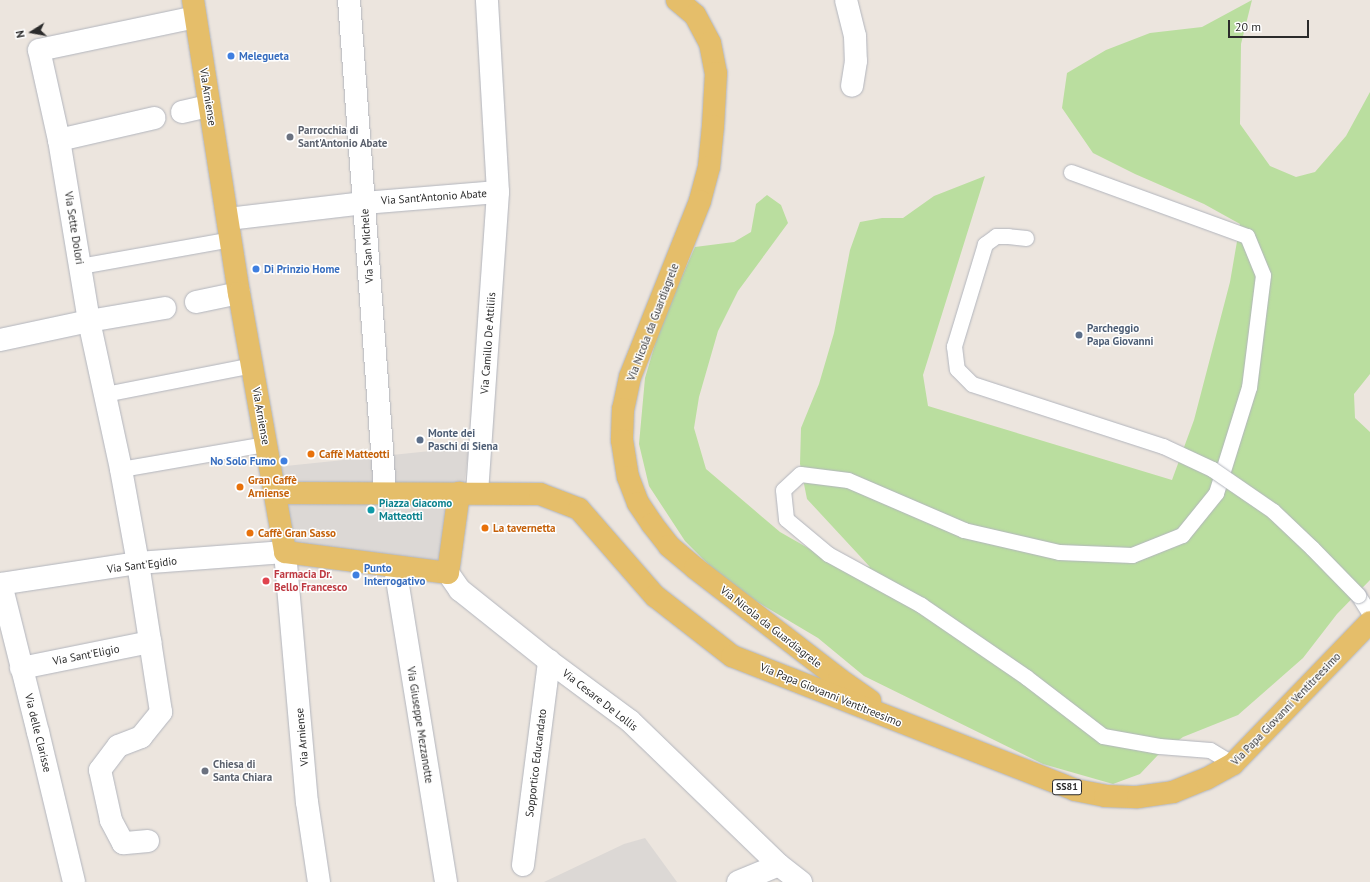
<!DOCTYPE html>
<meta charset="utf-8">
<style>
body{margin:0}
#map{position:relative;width:1370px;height:882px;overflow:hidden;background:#ece5de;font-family:"PT Sans",sans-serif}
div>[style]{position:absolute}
.green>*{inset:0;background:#bade9f}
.plaza>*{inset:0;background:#dcd8d5}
.roads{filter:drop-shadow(0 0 1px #b2b5bd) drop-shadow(0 0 1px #b2b5bd)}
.service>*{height:15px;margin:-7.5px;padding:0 7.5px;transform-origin:7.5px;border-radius:7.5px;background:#fff}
.pedestrian>*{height:22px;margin:-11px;padding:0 11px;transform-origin:11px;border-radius:11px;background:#fff}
.minor>*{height:22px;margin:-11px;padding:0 11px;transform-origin:11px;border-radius:11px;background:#fff}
.primary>*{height:22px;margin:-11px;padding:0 11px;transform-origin:11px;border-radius:11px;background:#e5be6a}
.bridges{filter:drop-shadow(0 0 1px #b2b5bd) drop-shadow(0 0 1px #b2b5bd)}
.service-bridge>*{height:15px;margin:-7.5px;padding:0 7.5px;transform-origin:7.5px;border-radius:7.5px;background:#fff}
.dots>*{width:11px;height:11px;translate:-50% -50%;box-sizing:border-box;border:2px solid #fff;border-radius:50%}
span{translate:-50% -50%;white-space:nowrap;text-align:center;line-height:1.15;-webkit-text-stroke:3px #fff;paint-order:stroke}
.shield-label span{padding:1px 3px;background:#fff;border:1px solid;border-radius:3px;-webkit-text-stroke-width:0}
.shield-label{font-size:10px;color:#2b2b2b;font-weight:700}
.shop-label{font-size:11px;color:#366cbe;font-weight:700}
.left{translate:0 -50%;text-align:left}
.right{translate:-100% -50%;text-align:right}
.street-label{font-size:11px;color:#2b2b2b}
.worship-label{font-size:11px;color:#5b616d;font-weight:700}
.service-label{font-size:11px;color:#4e5e75;font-weight:700}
.food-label{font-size:11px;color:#c56008;font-weight:700}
.culture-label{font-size:11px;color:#0d838f;font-weight:700}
.health-label{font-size:11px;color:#be3a42;font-weight:700}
.north{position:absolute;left:12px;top:12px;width:40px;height:40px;-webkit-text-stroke:3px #fff;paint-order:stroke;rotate:259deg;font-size:11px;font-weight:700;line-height:16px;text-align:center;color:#2b2b2b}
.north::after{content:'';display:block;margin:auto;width:14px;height:18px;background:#2b2b2b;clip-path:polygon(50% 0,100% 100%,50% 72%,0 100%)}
.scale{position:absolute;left:1228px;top:20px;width:81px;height:18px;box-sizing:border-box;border:2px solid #2b2b2b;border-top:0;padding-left:5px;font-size:12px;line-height:14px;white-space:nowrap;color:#2b2b2b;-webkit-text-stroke:3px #fff;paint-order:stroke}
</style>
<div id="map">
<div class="green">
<div style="clip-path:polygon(1252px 0,1241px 44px,1240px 124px,1270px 166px,1296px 177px,1315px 172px,1346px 136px,1370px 92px,1370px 374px,1354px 394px,1355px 418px,1370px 432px,1370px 580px,1337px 614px,1303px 658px,1238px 715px,1183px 737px,1158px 755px,1140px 774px,1113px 784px,1043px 764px,864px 676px,818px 638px,729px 585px,685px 541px,649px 486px,639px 444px,645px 378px,661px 324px,695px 247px,734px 242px,751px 232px,756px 204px,767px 195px,781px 205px,788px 223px,738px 291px,718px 331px,699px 397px,694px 428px,706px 469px,780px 532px,822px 556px,870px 567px,807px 499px,800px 464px,801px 428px,819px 384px,834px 333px,850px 250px,860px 222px,882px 218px,903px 218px,934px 196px,985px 176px,923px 375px,928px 406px,1172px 480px,1194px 420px,1230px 282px,1240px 224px,1204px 204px,1135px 174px,1093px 153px,1062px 108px,1067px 73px,1106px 50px,1150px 33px,1202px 27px)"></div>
</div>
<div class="plaza">
<div style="clip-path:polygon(469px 447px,451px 585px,285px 552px,276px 467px)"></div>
<div style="clip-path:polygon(645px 838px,677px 882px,544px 882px,624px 844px)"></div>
</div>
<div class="roads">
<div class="service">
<div style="left:1071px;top:172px;width:187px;rotate:20deg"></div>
<div style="left:1247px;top:236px;width:42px;rotate:67.7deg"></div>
<div style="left:1263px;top:275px;width:113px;rotate:97.1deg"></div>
<div style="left:1249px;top:387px;width:111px;rotate:107.3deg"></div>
<div style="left:1216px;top:493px;width:54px;rotate:129deg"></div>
<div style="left:1182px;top:535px;width:54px;rotate:158.2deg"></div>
<div style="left:1132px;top:555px;width:73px;rotate:-177.6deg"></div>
<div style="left:1059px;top:552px;width:98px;rotate:-167deg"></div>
<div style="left:964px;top:530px;width:126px;rotate:-156.7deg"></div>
<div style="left:848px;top:480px;width:48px;rotate:-172.9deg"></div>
<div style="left:800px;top:474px;width:23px;rotate:137deg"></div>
<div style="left:783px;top:490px;width:29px;rotate:84deg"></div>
<div style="left:786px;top:519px;width:55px;rotate:39.8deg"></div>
<div style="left:828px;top:554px;width:106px;rotate:28.7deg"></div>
<div style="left:921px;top:605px;width:127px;rotate:34.4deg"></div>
<div style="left:1026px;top:677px;width:97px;rotate:37.5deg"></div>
<div style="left:1103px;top:736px;width:57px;rotate:10.1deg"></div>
<div style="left:1159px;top:746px;width:51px;rotate:4.5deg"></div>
<div style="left:1210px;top:750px;width:27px;rotate:31deg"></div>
<div style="left:80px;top:266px;width:153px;rotate:-10.1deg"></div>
<div style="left:105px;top:394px;width:151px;rotate:-11.1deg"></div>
<div style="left:121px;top:469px;width:147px;rotate:-9.8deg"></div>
<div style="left:1358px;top:595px;width:22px;rotate:58deg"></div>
</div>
<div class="pedestrian">
<div style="left:182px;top:112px;width:28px;rotate:-13deg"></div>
<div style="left:196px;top:302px;width:44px;rotate:-11.8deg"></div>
<div style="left:89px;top:321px;width:77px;rotate:-9.7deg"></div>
<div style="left:38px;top:732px;width:154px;rotate:76.5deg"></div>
</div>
<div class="minor">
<div style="left:349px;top:0;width:493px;rotate:85.8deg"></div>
<div style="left:846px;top:0;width:37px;rotate:76deg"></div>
<div style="left:855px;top:36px;width:25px;rotate:88deg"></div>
<div style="left:856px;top:61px;width:25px;rotate:99deg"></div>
<div style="left:59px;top:140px;width:98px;rotate:-13deg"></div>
<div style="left:228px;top:219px;width:137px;rotate:-6.7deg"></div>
<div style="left:364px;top:203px;width:134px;rotate:-4.7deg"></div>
<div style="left:0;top:340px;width:91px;rotate:-12.1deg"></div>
<div style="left:477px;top:493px;width:302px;rotate:-86deg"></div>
<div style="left:498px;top:192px;width:192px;rotate:-93.3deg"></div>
<div style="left:395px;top:567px;width:319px;rotate:80.8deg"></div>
<div style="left:448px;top:573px;width:21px;rotate:55deg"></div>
<div style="left:460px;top:590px;width:114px;rotate:38.6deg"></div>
<div style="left:549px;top:661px;width:101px;rotate:36.5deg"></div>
<div style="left:630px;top:721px;width:207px;rotate:44deg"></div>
<div style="left:779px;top:865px;width:28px;rotate:38deg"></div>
<div style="left:0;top:584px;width:140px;rotate:-8.7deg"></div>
<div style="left:138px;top:563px;width:147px;rotate:-4.3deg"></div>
<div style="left:285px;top:552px;width:251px;rotate:85deg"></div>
<div style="left:307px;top:802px;width:81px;rotate:81.5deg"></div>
<div style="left:1px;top:584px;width:153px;rotate:76deg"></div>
<div style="left:21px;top:668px;width:132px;rotate:-11.4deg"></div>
<div style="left:148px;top:841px;width:25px;rotate:175deg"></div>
<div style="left:123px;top:843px;width:26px;rotate:-118deg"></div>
<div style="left:111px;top:820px;width:51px;rotate:-102.4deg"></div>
<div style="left:100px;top:770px;width:30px;rotate:-53deg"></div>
<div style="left:118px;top:746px;width:25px;rotate:-21deg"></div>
<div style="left:141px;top:737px;width:32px;rotate:-51deg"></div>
<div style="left:161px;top:712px;width:151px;rotate:-98.8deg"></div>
<div style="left:138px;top:563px;width:96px;rotate:-100.3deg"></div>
<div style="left:121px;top:469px;width:151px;rotate:-102.2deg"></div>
<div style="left:89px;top:321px;width:183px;rotate:-99.4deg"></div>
<div style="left:59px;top:140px;width:92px;rotate:-102.5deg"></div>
<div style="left:39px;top:50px;width:159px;rotate:-11.9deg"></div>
<div style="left:523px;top:865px;width:206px;rotate:-82.7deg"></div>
<div style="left:738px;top:882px;width:44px;rotate:-22.5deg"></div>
</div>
<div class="primary">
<div style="left:193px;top:0;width:297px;rotate:81.1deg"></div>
<div style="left:239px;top:293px;width:263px;rotate:79.9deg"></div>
<div style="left:285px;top:552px;width:164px;rotate:7.3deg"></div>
<div style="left:448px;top:573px;width:81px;rotate:-82.2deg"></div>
<div style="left:677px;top:0;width:23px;rotate:40deg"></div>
<div style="left:695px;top:15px;width:32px;rotate:62deg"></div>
<div style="left:710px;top:43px;width:31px;rotate:79deg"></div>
<div style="left:716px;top:73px;width:53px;rotate:93.2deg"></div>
<div style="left:713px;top:126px;width:41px;rotate:95.6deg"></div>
<div style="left:709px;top:167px;width:35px;rotate:105deg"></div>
<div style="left:700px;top:201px;width:189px;rotate:111.7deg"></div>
<div style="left:630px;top:377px;width:33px;rotate:102deg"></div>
<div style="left:623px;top:409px;width:31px;rotate:92deg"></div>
<div style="left:622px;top:440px;width:37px;rotate:81deg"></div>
<div style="left:628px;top:477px;width:28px;rotate:69deg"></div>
<div style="left:638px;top:503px;width:25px;rotate:56deg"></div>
<div style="left:652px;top:524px;width:28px;rotate:52deg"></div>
<div style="left:669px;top:546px;width:34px;rotate:40deg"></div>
<div style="left:695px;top:568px;width:182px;rotate:37.6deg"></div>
<div style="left:839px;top:679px;width:38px;rotate:35deg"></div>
<div style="left:275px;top:493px;width:265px;rotate:0.2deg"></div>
<div style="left:540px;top:494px;width:42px;rotate:21deg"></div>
<div style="left:579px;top:509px;width:116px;rotate:48.9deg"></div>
<div style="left:655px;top:596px;width:98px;rotate:37.9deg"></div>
<div style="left:732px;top:656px;width:368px;rotate:21.3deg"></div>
<div style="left:1075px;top:790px;width:31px;rotate:11deg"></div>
<div style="left:1105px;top:796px;width:33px;rotate:2deg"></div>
<div style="left:1138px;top:797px;width:35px;rotate:-8deg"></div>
<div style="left:1173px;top:792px;width:35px;rotate:-22deg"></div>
<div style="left:1206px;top:779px;width:31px;rotate:-29deg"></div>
<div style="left:1233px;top:764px;width:197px;rotate:-46deg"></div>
</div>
</div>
<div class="bridges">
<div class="service-bridge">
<div style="left:1026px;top:238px;width:18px;rotate:-174deg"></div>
<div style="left:1008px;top:236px;width:12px;rotate:180deg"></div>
<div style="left:996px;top:236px;width:14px;rotate:144deg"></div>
<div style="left:985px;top:244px;width:107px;rotate:106.9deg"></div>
<div style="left:954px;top:346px;width:23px;rotate:83deg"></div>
<div style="left:957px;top:369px;width:21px;rotate:45deg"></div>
<div style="left:972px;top:384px;width:201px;rotate:18deg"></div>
<div style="left:1163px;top:446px;width:54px;rotate:25.1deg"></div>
<div style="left:1212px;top:469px;width:74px;rotate:34.5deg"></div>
<div style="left:1273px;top:511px;width:54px;rotate:43.5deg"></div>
<div style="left:1312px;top:548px;width:66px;rotate:45.6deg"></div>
</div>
</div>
<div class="dots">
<div style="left:231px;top:56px;background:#3f7fe0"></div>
<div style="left:290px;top:137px;background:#6b7280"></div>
<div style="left:256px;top:269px;background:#3f7fe0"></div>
<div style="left:1079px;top:335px;background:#5c6f8a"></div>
<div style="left:420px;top:440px;background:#5c6f8a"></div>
<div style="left:311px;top:454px;background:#e8710a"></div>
<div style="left:284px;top:461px;background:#3f7fe0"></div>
<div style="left:240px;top:487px;background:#e8710a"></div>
<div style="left:371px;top:510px;background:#0f9aa8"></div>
<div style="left:485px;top:528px;background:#e8710a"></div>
<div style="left:250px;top:533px;background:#e8710a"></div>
<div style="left:356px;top:575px;background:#3f7fe0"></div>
<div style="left:266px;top:581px;background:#e0444e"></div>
<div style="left:205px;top:771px;background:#6b7280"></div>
</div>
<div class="shield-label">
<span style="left:1067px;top:787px">SS81</span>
</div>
<div class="shop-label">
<span class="left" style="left:239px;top:56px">Melegueta</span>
<span class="left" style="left:264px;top:269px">Di Prinzio Home</span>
<span class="right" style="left:276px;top:461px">No Solo Fumo</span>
<span class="left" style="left:364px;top:575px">Punto<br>Interrogativo</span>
</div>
<div class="street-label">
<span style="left:208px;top:97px;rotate:81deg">Via Arniense</span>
<span style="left:434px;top:197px;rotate:-4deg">Via Sant'Antonio Abate</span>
<span style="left:74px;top:228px;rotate:81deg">Via Sette Dolori</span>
<span style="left:367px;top:246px;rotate:-94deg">Via San Michele</span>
<span style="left:653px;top:322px;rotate:-69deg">Via Nicola da Guardiagrele</span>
<span style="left:488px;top:343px;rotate:-86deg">Via Camillo De Attiliis</span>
<span style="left:261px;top:416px;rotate:80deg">Via Arniense</span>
<span style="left:142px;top:565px;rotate:-7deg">Via Sant'Egidio</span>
<span style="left:771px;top:627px;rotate:38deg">Via Nicola da Guardiagrele</span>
<span style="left:86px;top:655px;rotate:-11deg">Via Sant'Eligio</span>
<span style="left:831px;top:695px;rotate:22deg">Via Papa Giovanni Ventitreesimo</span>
<span style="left:600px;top:700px;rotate:38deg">Via Cesare De Lollis</span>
<span style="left:1286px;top:709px;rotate:-46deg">Via Papa Giovanni Ventitreesimo</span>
<span style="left:420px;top:725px;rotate:81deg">Via Giuseppe Mezzanotte</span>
<span style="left:38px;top:733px;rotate:76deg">Via delle Clarisse</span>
<span style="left:302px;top:737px;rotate:-95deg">Via Arniense</span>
<span style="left:536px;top:763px;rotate:-83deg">Sopportico Educandato</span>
</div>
<div class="worship-label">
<span class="left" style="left:298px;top:137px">Parrocchia di<br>Sant'Antonio Abate</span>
<span class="left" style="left:213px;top:771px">Chiesa di<br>Santa Chiara</span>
</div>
<div class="service-label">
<span class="left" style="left:1087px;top:335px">Parcheggio<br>Papa Giovanni</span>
<span class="left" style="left:428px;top:440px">Monte dei<br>Paschi di Siena</span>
</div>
<div class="food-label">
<span class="left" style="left:319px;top:454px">Caffè Matteotti</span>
<span class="left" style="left:248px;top:487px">Gran Caffè<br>Arniense</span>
<span class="left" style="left:493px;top:528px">La tavernetta</span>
<span class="left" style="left:258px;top:533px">Caffè Gran Sasso</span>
</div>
<div class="culture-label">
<span class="left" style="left:379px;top:510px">Piazza Giacomo<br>Matteotti</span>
</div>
<div class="health-label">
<span class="left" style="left:274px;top:581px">Farmacia Dr.<br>Bello Francesco</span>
</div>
<div class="north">N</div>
<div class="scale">20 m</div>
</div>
